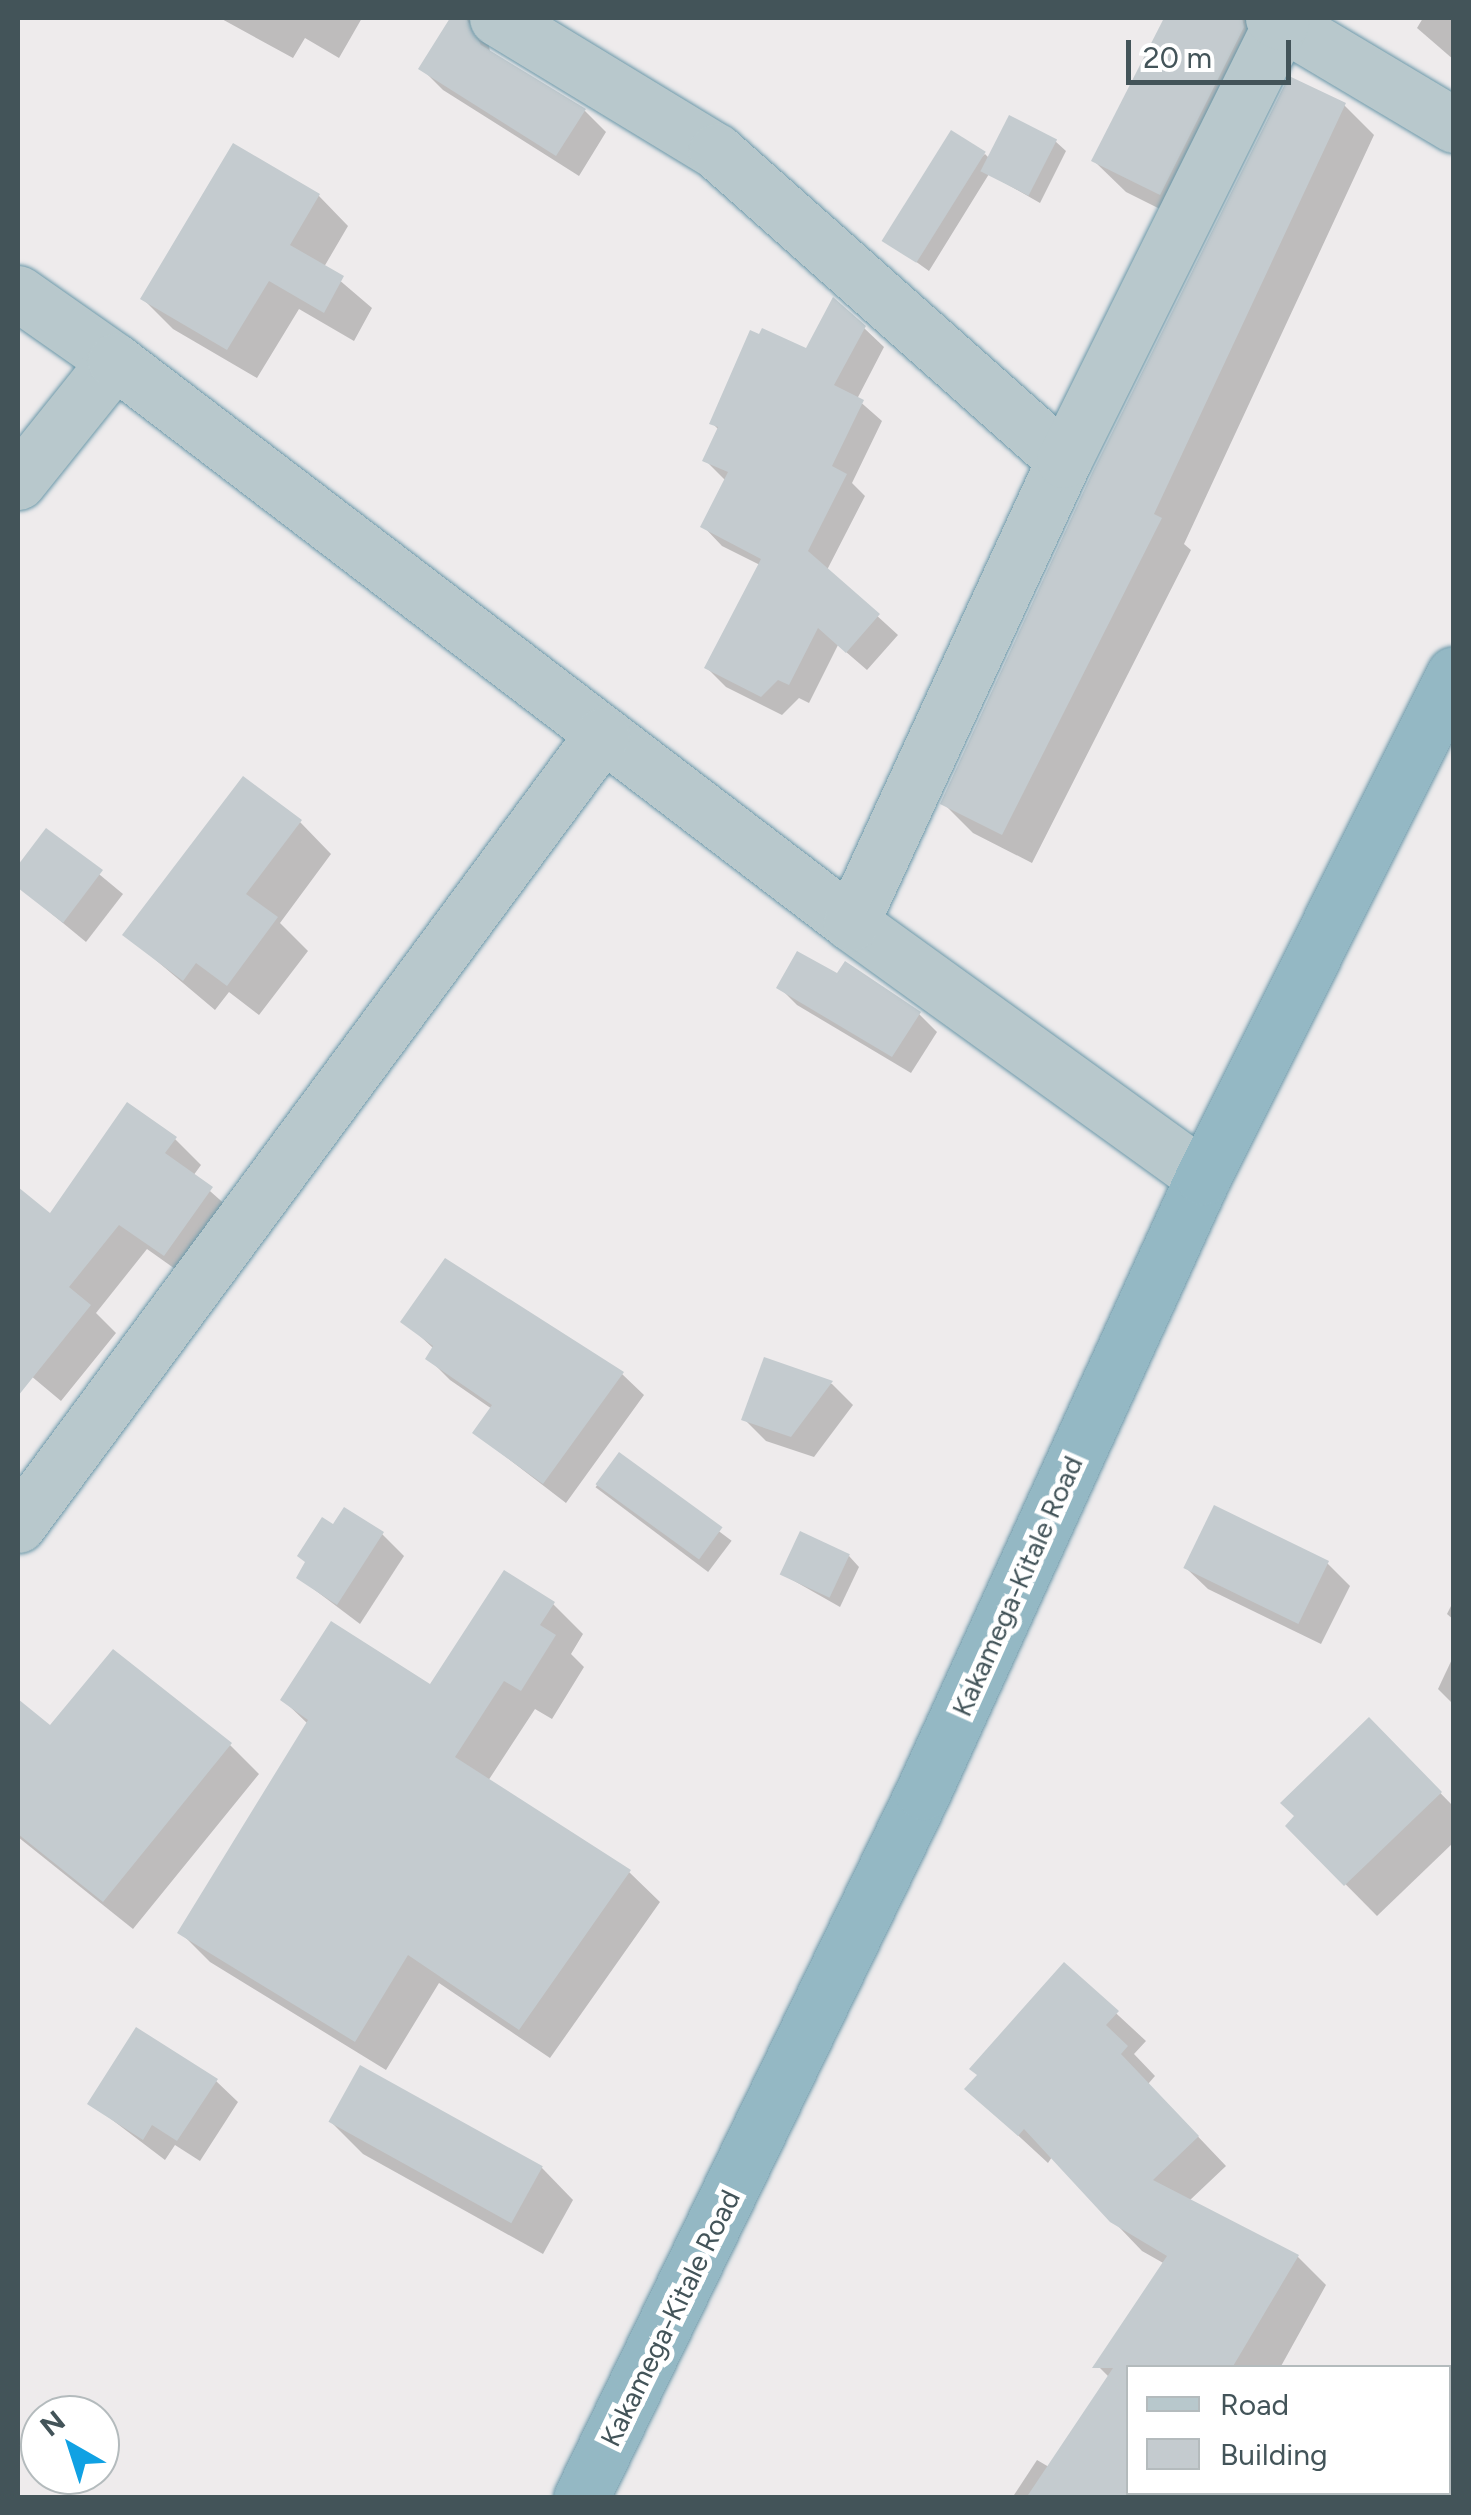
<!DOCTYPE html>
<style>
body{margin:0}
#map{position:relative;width:1471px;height:2515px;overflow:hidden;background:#eeebec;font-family:Figtree,sans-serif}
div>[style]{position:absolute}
.shadow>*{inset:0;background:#0003;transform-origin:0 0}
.building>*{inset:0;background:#c4cbcf;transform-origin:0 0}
.roads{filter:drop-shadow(0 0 2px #6b98a9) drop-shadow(0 0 2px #6b98a9)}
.minor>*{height:55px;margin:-27.5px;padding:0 27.5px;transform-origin:27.5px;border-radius:27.5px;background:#b8c8cc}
.trunk>*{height:55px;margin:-27.5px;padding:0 27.5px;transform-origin:27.5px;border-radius:27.5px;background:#94b8c4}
span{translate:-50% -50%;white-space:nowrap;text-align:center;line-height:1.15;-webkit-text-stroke:10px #fff;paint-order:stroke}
.street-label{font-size:28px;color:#435459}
.frame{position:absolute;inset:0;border:20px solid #435459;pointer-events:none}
.legend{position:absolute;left:1126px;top:2365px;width:325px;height:130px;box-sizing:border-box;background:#fff;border:2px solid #b4bbbd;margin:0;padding:12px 18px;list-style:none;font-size:30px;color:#435459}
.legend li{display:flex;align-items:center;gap:20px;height:50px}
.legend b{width:50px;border:2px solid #b4bbbd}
.north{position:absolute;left:20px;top:2395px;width:100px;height:100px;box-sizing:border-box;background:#fff;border:2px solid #b4bbbd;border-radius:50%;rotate:321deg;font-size:28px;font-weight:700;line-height:40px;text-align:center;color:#435459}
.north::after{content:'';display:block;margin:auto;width:35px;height:45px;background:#10a1e3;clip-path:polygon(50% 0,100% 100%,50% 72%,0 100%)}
.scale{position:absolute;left:1126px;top:40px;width:165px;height:45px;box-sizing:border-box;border:5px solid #435459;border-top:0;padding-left:12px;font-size:30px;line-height:35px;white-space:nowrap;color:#435459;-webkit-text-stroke:8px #fff;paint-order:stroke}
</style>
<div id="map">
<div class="shadow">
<div style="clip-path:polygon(220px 18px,362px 18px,339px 58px,305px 38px,293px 58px)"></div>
<div style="clip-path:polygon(453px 18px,469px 18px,488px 37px,490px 53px,585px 111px,606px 132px,579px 176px,443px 90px,421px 68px)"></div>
<div style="clip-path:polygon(1166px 18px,1244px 18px,1274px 48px,1192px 225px,1126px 192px,1094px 161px)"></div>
<div style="clip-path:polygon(1423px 18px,1454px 18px,1454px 60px,1417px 28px)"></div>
<div style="clip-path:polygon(1344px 105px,1374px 135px,1184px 544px,1191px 550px,1032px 863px,973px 833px,943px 803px)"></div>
<div style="clip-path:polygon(1055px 141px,1066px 151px,1040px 203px,989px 174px,929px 271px,887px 241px,985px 154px,990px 159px)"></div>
<div style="clip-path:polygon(234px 146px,319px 196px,348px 226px,324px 267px,372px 308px,354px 341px,299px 309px,257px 378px,173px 329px,143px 299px)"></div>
<div style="clip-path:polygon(864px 328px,884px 347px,857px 399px,882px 421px,852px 483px,865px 496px,827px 570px,898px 635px,867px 670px,838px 645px,809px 703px,799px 698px,782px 715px,726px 687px,707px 668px,760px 565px,722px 546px,703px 526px,726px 481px,705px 460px,719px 430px,712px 423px,807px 351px)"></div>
<div style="clip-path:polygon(300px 822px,331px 854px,280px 923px,308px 951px,259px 1015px,229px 992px,215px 1010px,126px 935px)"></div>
<div style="clip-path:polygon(47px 831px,123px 894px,86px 942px,18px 886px,18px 870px)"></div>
<div style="clip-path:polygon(838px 977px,919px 1014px,937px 1032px,911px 1073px,797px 1005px,779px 987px)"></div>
<div style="clip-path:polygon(175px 1139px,201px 1165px,193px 1176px,237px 1215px,192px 1281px,147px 1249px,96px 1313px,116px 1333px,61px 1401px,18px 1365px,18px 1205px,25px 1196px,50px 1217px)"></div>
<div style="clip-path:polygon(404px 1321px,622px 1374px,644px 1395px,566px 1503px,475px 1433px,492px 1409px,450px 1380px,428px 1358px,434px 1349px)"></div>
<div style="clip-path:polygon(766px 1360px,832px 1384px,853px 1405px,814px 1457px,766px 1441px,744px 1419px)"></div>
<div style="left:619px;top:1456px;width:141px;height:39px;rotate:37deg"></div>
<div style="clip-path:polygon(1215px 1509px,1328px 1564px,1350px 1586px,1321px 1644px,1208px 1589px,1186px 1568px)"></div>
<div style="clip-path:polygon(382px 1534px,404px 1556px,360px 1624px,299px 1578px)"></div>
<div style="clip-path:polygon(849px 1556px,859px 1567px,840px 1607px,782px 1574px)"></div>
<div style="clip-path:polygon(1454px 1600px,1454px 1620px,1447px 1614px)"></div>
<div style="clip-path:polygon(553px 1604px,583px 1634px,571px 1654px,584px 1667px,552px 1719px,535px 1709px,488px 1781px,629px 1872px,660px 1902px,550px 2058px,439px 1983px,386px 2070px,210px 1962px,180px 1932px,308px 1724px,283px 1700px,431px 1688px)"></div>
<div style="clip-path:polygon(1454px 1655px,1454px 1705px,1438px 1689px)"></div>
<div style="clip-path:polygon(18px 1702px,51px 1729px,230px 1745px,259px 1774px,133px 1929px,18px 1837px)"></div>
<div style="clip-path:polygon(1369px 1720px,1454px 1807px,1454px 1842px,1377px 1916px,1288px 1826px)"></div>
<div style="clip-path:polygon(1065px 1966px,1146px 2041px,1134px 2054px,1155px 2076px,1148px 2084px,1226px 2166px,1189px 2201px,1298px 2257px,1326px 2285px,1280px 2368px,1128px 2368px,1128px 2492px,1164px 2492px,1161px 2498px,1012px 2498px,1037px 2460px,1049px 2467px,1109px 2377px,1097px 2365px,1165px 2264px,1142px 2251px,1052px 2157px,1048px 2163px,968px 2089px)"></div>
<div style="clip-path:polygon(361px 2068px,542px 2168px,573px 2200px,543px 2254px,363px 2154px,331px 2122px)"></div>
<div style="clip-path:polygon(216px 2081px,238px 2102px,200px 2161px,175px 2145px,165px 2160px,90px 2103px)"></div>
</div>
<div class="building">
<div style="clip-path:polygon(450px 18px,466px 18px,481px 45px,586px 109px,556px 156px,418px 69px)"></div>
<div style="clip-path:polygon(1164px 18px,1242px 18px,1244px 27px,1160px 195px,1091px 161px)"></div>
<div style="clip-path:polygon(1289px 76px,1346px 103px,1154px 514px,1162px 518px,1002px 835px,940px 804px,1092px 473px)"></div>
<div style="left:1009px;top:115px;width:54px;height:63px;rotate:27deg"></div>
<div style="left:951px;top:130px;width:41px;height:131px;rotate:32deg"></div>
<div style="clip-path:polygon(233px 143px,320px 194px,290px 245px,344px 276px,324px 313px,269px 281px,227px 350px,140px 299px)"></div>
<div style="clip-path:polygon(833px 297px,866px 326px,834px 385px,864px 400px,832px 466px,847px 474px,808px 551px,880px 614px,846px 653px,818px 628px,789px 685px,778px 680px,761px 697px,704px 668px,761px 559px,700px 527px,728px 472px,702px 461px,718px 427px,709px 424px,750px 330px,759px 334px,762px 328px,806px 348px)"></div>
<div style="clip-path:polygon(243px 776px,302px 820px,246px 894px,278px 917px,227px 986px,196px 963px,183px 981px,122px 935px)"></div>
<div style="clip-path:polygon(46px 828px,103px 870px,63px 923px,18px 888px,18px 865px)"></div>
<div style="clip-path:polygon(797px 951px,837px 973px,845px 961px,921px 1012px,892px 1057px,776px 988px)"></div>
<div style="clip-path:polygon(127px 1102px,177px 1137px,165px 1153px,213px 1187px,164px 1256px,119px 1225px,69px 1287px,91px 1305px,18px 1396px,18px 1187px,50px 1213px)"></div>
<div style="clip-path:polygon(445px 1258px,624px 1372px,543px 1484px,472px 1433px,492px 1405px,425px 1359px,433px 1346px,400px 1322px)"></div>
<div style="clip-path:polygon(764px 1357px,833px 1381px,791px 1437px,741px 1420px)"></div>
<div style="left:619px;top:1452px;width:128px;height:40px;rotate:36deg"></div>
<div style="left:1214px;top:1505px;width:128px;height:70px;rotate:26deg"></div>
<div style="clip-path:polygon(344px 1507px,384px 1532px,337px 1605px,296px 1578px,305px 1562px,297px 1556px,322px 1517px,333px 1524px)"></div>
<div style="left:800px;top:1531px;width:55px;height:48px;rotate:25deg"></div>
<div style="clip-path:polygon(504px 1570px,555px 1602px,540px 1625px,556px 1635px,521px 1691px,504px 1681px,455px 1757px,631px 1870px,519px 2030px,408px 1955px,355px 2042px,177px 1933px,308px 1720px,280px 1700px,331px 1621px,430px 1684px)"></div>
<div style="clip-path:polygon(113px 1649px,232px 1743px,103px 1902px,18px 1834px,18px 1699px,50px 1725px)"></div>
<div style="clip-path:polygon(1369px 1717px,1442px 1792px,1344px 1886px,1285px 1826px,1294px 1816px,1280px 1803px)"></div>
<div style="clip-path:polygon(1064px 1962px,1119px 2011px,1106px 2025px,1128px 2046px,1121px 2054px,1199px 2136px,1153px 2180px,1299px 2255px,1232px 2368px,1128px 2368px,1128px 2498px,1026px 2498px,1113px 2368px,1092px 2368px,1167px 2256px,1110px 2222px,1024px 2129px,1018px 2136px,964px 2089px,977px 2075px,969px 2069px)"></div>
<div style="clip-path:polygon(136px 2027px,218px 2079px,177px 2141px,152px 2125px,143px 2140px,87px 2104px)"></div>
<div style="left:360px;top:2065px;width:209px;height:65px;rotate:29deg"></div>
</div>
<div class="roads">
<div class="minor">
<div style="left:497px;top:18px;width:256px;rotate:31.3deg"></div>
<div style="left:716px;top:151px;width:465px;rotate:41.6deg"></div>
<div style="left:1281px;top:22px;width:201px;rotate:30.8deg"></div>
<div style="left:18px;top:293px;width:118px;rotate:35deg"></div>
<div style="left:18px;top:482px;width:155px;rotate:-51.3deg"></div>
<div style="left:115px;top:361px;width:926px;rotate:37.36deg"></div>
<div style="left:851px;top:923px;width:434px;rotate:35.8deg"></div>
<div style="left:851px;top:923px;width:510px;rotate:-65.3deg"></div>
<div style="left:1064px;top:460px;width:489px;rotate:-63.6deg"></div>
<div style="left:1281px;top:22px;width:9px;rotate:-153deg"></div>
<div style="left:18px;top:1525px;width:982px;rotate:-53.53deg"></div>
<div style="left:1377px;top:2498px;width:7px;rotate:-56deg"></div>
</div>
<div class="trunk">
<div style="left:581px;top:2498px;width:784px;rotate:-64.15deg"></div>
<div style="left:923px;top:1792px;width:676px;rotate:-65.52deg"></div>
<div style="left:1203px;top:1177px;width:562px;rotate:-63.48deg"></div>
</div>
</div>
<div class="street-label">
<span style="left:1017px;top:1586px;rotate:-66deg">Kakamega-Kitale Road</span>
<span style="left:670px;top:2318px;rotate:-64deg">Kakamega-Kitale Road</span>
</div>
<div class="frame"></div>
<ul class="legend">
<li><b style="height:12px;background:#b8c8cc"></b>Road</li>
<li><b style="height:28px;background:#c4cbcf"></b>Building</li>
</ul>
<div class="north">N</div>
<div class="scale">20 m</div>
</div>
